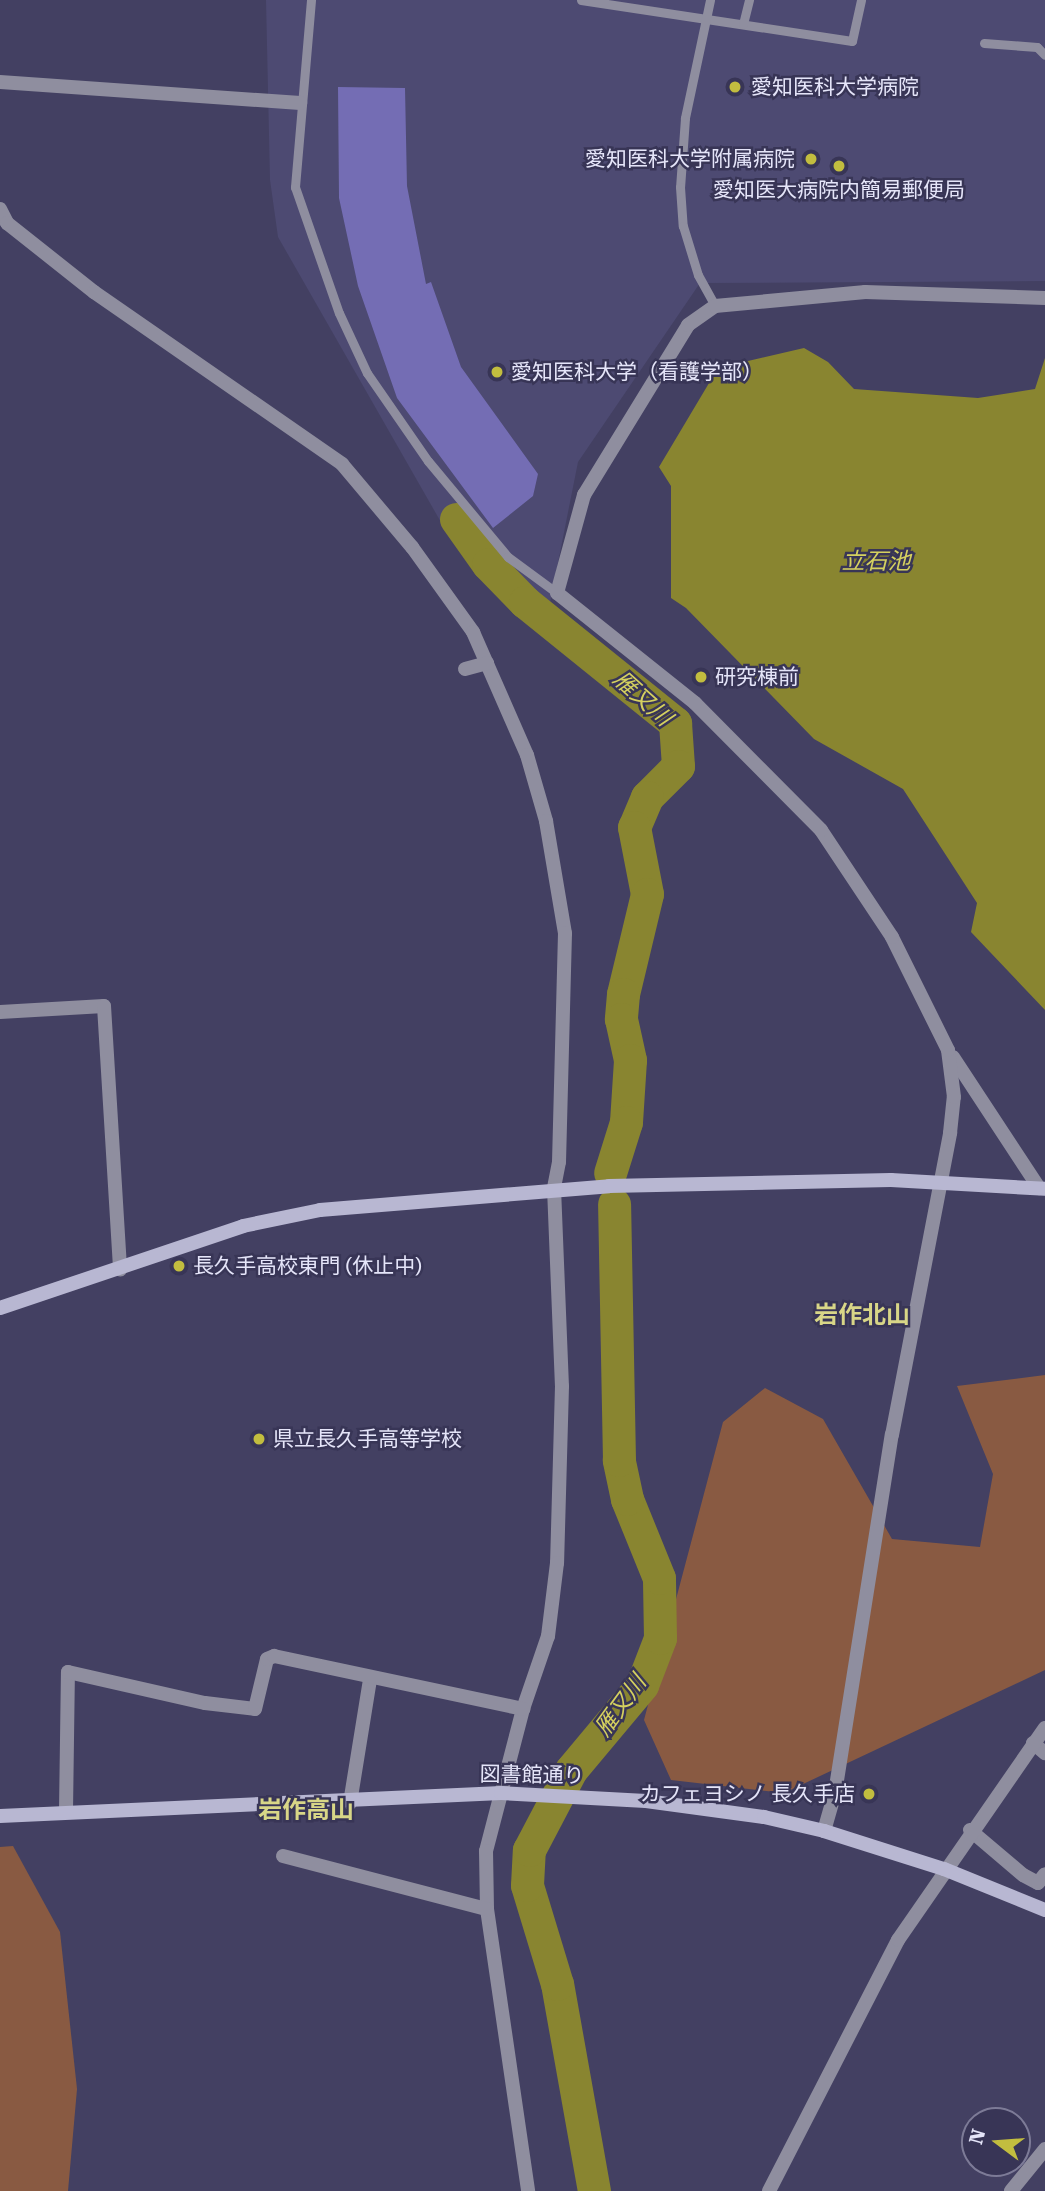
<!DOCTYPE html>
<meta charset="utf-8">
<style>
body{margin:0}
#map{position:relative;width:1045px;height:2191px;overflow:hidden;background:#434062;font-family:"Roboto Serif","Noto Sans JP",serif}
div>[style]{position:absolute}
.built>*{inset:0;background:#4d4a72}
.green>*{inset:0;background:#895a42}
.water>*{inset:0;background:#898530}
.river>*{height:33px;margin:-16.5px;padding:0 16.5px;transform-origin:16.5px;border-radius:16.5px;background:#898530}
.building>*{inset:0;background:#746db4}
.lane>*{height:9px;margin:-4.5px;padding:0 4.5px;transform-origin:4.5px;border-radius:4.5px;background:#8f8e9f}
.street>*{height:14px;margin:-7px;padding:0 7px;transform-origin:7px;border-radius:7px;background:#8f8e9f}
.secondary>*{height:14px;margin:-7px;padding:0 7px;transform-origin:7px;border-radius:7px;background:#b8b7d2}
.dots>*{width:19px;height:19px;translate:-50% -50%;box-sizing:border-box;border:4px solid #383556;border-radius:50%}
span{translate:-50% -50%;white-space:nowrap;text-align:center;line-height:1.15;-webkit-text-stroke:5px #383556;paint-order:stroke}
.poi-label{font-size:21px;color:#e5e5f9}
.left{translate:0 -50%;text-align:left}
.right{translate:-100% -50%;text-align:right}
.street-label{font-size:21px;color:#e5e5f9}
.water-label{font-size:23px;color:#d5d15f;font-style:italic}
.quarter-label{font-size:24px;color:#d8d687;font-weight:700}
.north{position:absolute;left:961px;top:2107px;width:70px;height:70px;box-sizing:border-box;background:#383556;border:2px solid #7d7b97;border-radius:50%;rotate:286deg;font-size:19px;font-weight:700;line-height:28px;text-align:center;color:#e5e5f9}
.north::after{content:'';display:block;margin:auto;width:24px;height:32px;background:#c2bd3f;clip-path:polygon(50% 0,100% 100%,50% 72%,0 100%)}
</style>
<div id="map">
<div class="built">
<div style="clip-path:polygon(266px 0,1045px 0,1045px 281px,700px 283px,578px 462px,544px 633px,446px 531px,278px 237px,270px 180px)"></div>
</div>
<div class="green">
<div style="clip-path:polygon(1045px 1375px,1045px 1670px,784px 1793px,671px 1780px,644px 1720px,723px 1422px,765px 1388px,823px 1419px,892px 1539px,980px 1547px,993px 1474px,957px 1386px)"></div>
<div style="clip-path:polygon(13px 1846px,60px 1932px,77px 2089px,68px 2191px,0 2191px,0 1847px)"></div>
</div>
<div class="water">
<div style="clip-path:polygon(804px 348px,828px 362px,854px 389px,978px 398px,1035px 389px,1045px 358px,1045px 1010px,971px 932px,977px 903px,903px 789px,814px 739px,686px 608px,671px 598px,671px 486px,659px 467px,718px 368px)"></div>
</div>
<div class="river">
<div style="left:456px;top:519px;width:55px;rotate:54.6deg"></div>
<div style="left:488px;top:564px;width:53px;rotate:45.8deg"></div>
<div style="left:525px;top:602px;width:193px;rotate:38.9deg"></div>
<div style="left:675px;top:723px;width:43px;rotate:86deg"></div>
<div style="left:678px;top:766px;width:44px;rotate:135deg"></div>
<div style="left:647px;top:797px;width:33px;rotate:113deg"></div>
<div style="left:634px;top:827px;width:68px;rotate:79deg"></div>
<div style="left:647px;top:894px;width:103px;rotate:103.5deg"></div>
<div style="left:623px;top:994px;width:25px;rotate:95deg"></div>
<div style="left:621px;top:1019px;width:42px;rotate:77.6deg"></div>
<div style="left:630px;top:1060px;width:62px;rotate:93.7deg"></div>
<div style="left:626px;top:1122px;width:53px;rotate:107.4deg"></div>
<div style="left:594px;top:2191px;width:210px;rotate:-100.1deg"></div>
<div style="left:557px;top:1984px;width:103px;rotate:-106.9deg"></div>
<div style="left:527px;top:1885px;width:35px;rotate:-87deg"></div>
<div style="left:529px;top:1850px;width:90px;rotate:-62.3deg"></div>
<div style="left:571px;top:1770px;width:111px;rotate:-50.1deg"></div>
<div style="left:642px;top:1685px;width:50px;rotate:-69deg"></div>
<div style="left:660px;top:1638px;width:60px;rotate:-91deg"></div>
<div style="left:659px;top:1578px;width:85px;rotate:-112.1deg"></div>
<div style="left:627px;top:1499px;width:40px;rotate:-102deg"></div>
<div style="left:619px;top:1460px;width:256px;rotate:-91.1deg"></div>
</div>
<div class="building">
<div style="clip-path:polygon(338px 87px,405px 88px,407px 186px,426px 284px,431px 282px,461px 367px,538px 474px,533px 496px,493px 528px,397px 398px,358px 286px,339px 198px)"></div>
</div>
<div class="lane">
<div style="left:311px;top:0;width:188px;rotate:94.9deg"></div>
<div style="left:295px;top:187px;width:133px;rotate:70.8deg"></div>
<div style="left:339px;top:313px;width:66px;rotate:65deg"></div>
<div style="left:367px;top:373px;width:107px;rotate:55.3deg"></div>
<div style="left:428px;top:461px;width:125px;rotate:50.2deg"></div>
<div style="left:508px;top:557px;width:61px;rotate:36.3deg"></div>
<div style="left:581px;top:0;width:274px;rotate:8.6deg"></div>
<div style="left:852px;top:41px;width:42px;rotate:-77.6deg"></div>
<div style="left:710px;top:0;width:121px;rotate:102deg"></div>
<div style="left:685px;top:118px;width:69px;rotate:94.1deg"></div>
<div style="left:680px;top:187px;width:39px;rotate:86deg"></div>
<div style="left:683px;top:226px;width:51px;rotate:73deg"></div>
<div style="left:698px;top:275px;width:35px;rotate:61deg"></div>
<div style="left:743px;top:24px;width:25px;rotate:-76deg"></div>
<div style="left:984px;top:43px;width:53px;rotate:4.3deg"></div>
<div style="left:1037px;top:47px;width:11px;rotate:45deg"></div>
</div>
<div class="street">
<div style="left:0;top:82px;width:301px;rotate:4deg"></div>
<div style="left:0;top:209px;width:16px;rotate:63deg"></div>
<div style="left:7px;top:223px;width:111px;rotate:38.4deg"></div>
<div style="left:94px;top:292px;width:302px;rotate:34.7deg"></div>
<div style="left:342px;top:464px;width:109px;rotate:49.9deg"></div>
<div style="left:412px;top:547px;width:105px;rotate:54.3deg"></div>
<div style="left:473px;top:632px;width:134px;rotate:66.3deg"></div>
<div style="left:527px;top:755px;width:69px;rotate:73.9deg"></div>
<div style="left:546px;top:821px;width:114px;rotate:80.4deg"></div>
<div style="left:565px;top:933px;width:229px;rotate:91.5deg"></div>
<div style="left:559px;top:1162px;width:26px;rotate:101deg"></div>
<div style="left:554px;top:1188px;width:198px;rotate:87.7deg"></div>
<div style="left:562px;top:1386px;width:177px;rotate:91.6deg"></div>
<div style="left:557px;top:1563px;width:74px;rotate:97deg"></div>
<div style="left:548px;top:1636px;width:77px;rotate:108.9deg"></div>
<div style="left:523px;top:1709px;width:147px;rotate:104.6deg"></div>
<div style="left:486px;top:1851px;width:58px;rotate:89deg"></div>
<div style="left:487px;top:1909px;width:285px;rotate:81.7deg"></div>
<div style="left:465px;top:669px;width:23px;rotate:-15deg"></div>
<div style="left:0;top:1012px;width:104px;rotate:-3.3deg"></div>
<div style="left:104px;top:1006px;width:264px;rotate:86.5deg"></div>
<div style="left:953px;top:1057px;width:157px;rotate:56.7deg"></div>
<div style="left:1033px;top:1743px;width:16px;rotate:40deg"></div>
<div style="left:350px;top:1803px;width:126px;rotate:-80.8deg"></div>
<div style="left:66px;top:1811px;width:139px;rotate:-89.2deg"></div>
<div style="left:68px;top:1672px;width:140px;rotate:12.8deg"></div>
<div style="left:205px;top:1703px;width:50px;rotate:6.8deg"></div>
<div style="left:255px;top:1709px;width:51px;rotate:-76.5deg"></div>
<div style="left:267px;top:1659px;width:8px;rotate:-23deg"></div>
<div style="left:274px;top:1656px;width:255px;rotate:12deg"></div>
<div style="left:970px;top:1830px;width:70px;rotate:40.3deg"></div>
<div style="left:1023px;top:1875px;width:17px;rotate:28deg"></div>
<div style="left:1038px;top:1883px;width:11px;rotate:-52deg"></div>
<div style="left:824px;top:1831px;width:40px;rotate:-74deg"></div>
<div style="left:835px;top:1793px;width:363px;rotate:-81deg"></div>
<div style="left:892px;top:1435px;width:308px;rotate:-79.1deg"></div>
<div style="left:950px;top:1133px;width:36px;rotate:-84deg"></div>
<div style="left:954px;top:1097px;width:47px;rotate:-97.3deg"></div>
<div style="left:948px;top:1050px;width:126px;rotate:-116.4deg"></div>
<div style="left:892px;top:937px;width:128px;rotate:-123.6deg"></div>
<div style="left:821px;top:830px;width:179px;rotate:-134.8deg"></div>
<div style="left:695px;top:703px;width:176px;rotate:-141.4deg"></div>
<div style="left:557px;top:593px;width:102px;rotate:-74.6deg"></div>
<div style="left:584px;top:495px;width:199px;rotate:-58.5deg"></div>
<div style="left:688px;top:325px;width:33px;rotate:-35deg"></div>
<div style="left:715px;top:306px;width:151px;rotate:-5.3deg"></div>
<div style="left:865px;top:292px;width:180px;rotate:1.9deg"></div>
<div style="left:283px;top:1856px;width:211px;rotate:14.6deg"></div>
<div style="left:769px;top:2191px;width:282px;rotate:-62.8deg"></div>
<div style="left:898px;top:1940px;width:258px;rotate:-55.3deg"></div>
<div style="left:1011px;top:2191px;width:54px;rotate:-51deg"></div>
</div>
<div class="secondary">
<div style="left:0;top:1308px;width:256px;rotate:-18.6deg"></div>
<div style="left:243px;top:1226px;width:79px;rotate:-11.7deg"></div>
<div style="left:320px;top:1210px;width:290px;rotate:-4.7deg"></div>
<div style="left:609px;top:1186px;width:282px;rotate:-1.2deg"></div>
<div style="left:891px;top:1180px;width:154px;rotate:3.3deg"></div>
<div style="left:0;top:1816px;width:502px;rotate:-2.63deg"></div>
<div style="left:501px;top:1793px;width:145px;rotate:3.2deg"></div>
<div style="left:646px;top:1801px;width:119px;rotate:7.7deg"></div>
<div style="left:764px;top:1817px;width:62px;rotate:13.1deg"></div>
<div style="left:824px;top:1831px;width:126px;rotate:17.6deg"></div>
<div style="left:944px;top:1869px;width:109px;rotate:22.1deg"></div>
</div>
<div class="dots">
<div style="left:735px;top:87px;background:#c2bd3f"></div>
<div style="left:811px;top:159px;background:#c2bd3f"></div>
<div style="left:839px;top:166px;background:#c2bd3f"></div>
<div style="left:497px;top:372px;background:#c2bd3f"></div>
<div style="left:701px;top:677px;background:#c2bd3f"></div>
<div style="left:179px;top:1266px;background:#c2bd3f"></div>
<div style="left:259px;top:1439px;background:#c2bd3f"></div>
<div style="left:869px;top:1794px;background:#c2bd3f"></div>
</div>
<div class="poi-label">
<span class="left" style="left:751px;top:87px">愛知医科大学病院</span>
<span class="right" style="left:795px;top:159px">愛知医科大学附属病院</span>
<span style="left:839px;top:190px">愛知医大病院内簡易郵便局</span>
<span class="left" style="left:511px;top:372px">愛知医科大学（看護学部）</span>
<span class="left" style="left:715px;top:677px">研究棟前</span>
<span class="left" style="left:193px;top:1266px">長久手高校東門 (休止中)</span>
<span class="left" style="left:273px;top:1439px">県立長久手高等学校</span>
<span class="right" style="left:855px;top:1794px">カフェヨシノ 長久手店</span>
</div>
<div class="street-label">
<span style="left:532px;top:1775px;rotate:1deg">図書館通り</span>
</div>
<div class="water-label">
<span style="left:876px;top:562px">立石池</span>
<span style="left:642px;top:699px;rotate:42deg">雁又川</span>
<span style="left:621px;top:1706px;rotate:-54deg">雁又川</span>
</div>
<div class="quarter-label">
<span style="left:862px;top:1316px">岩作北山</span>
<span style="left:306px;top:1811px">岩作高山</span>
</div>
<div class="north">N</div>
</div>
